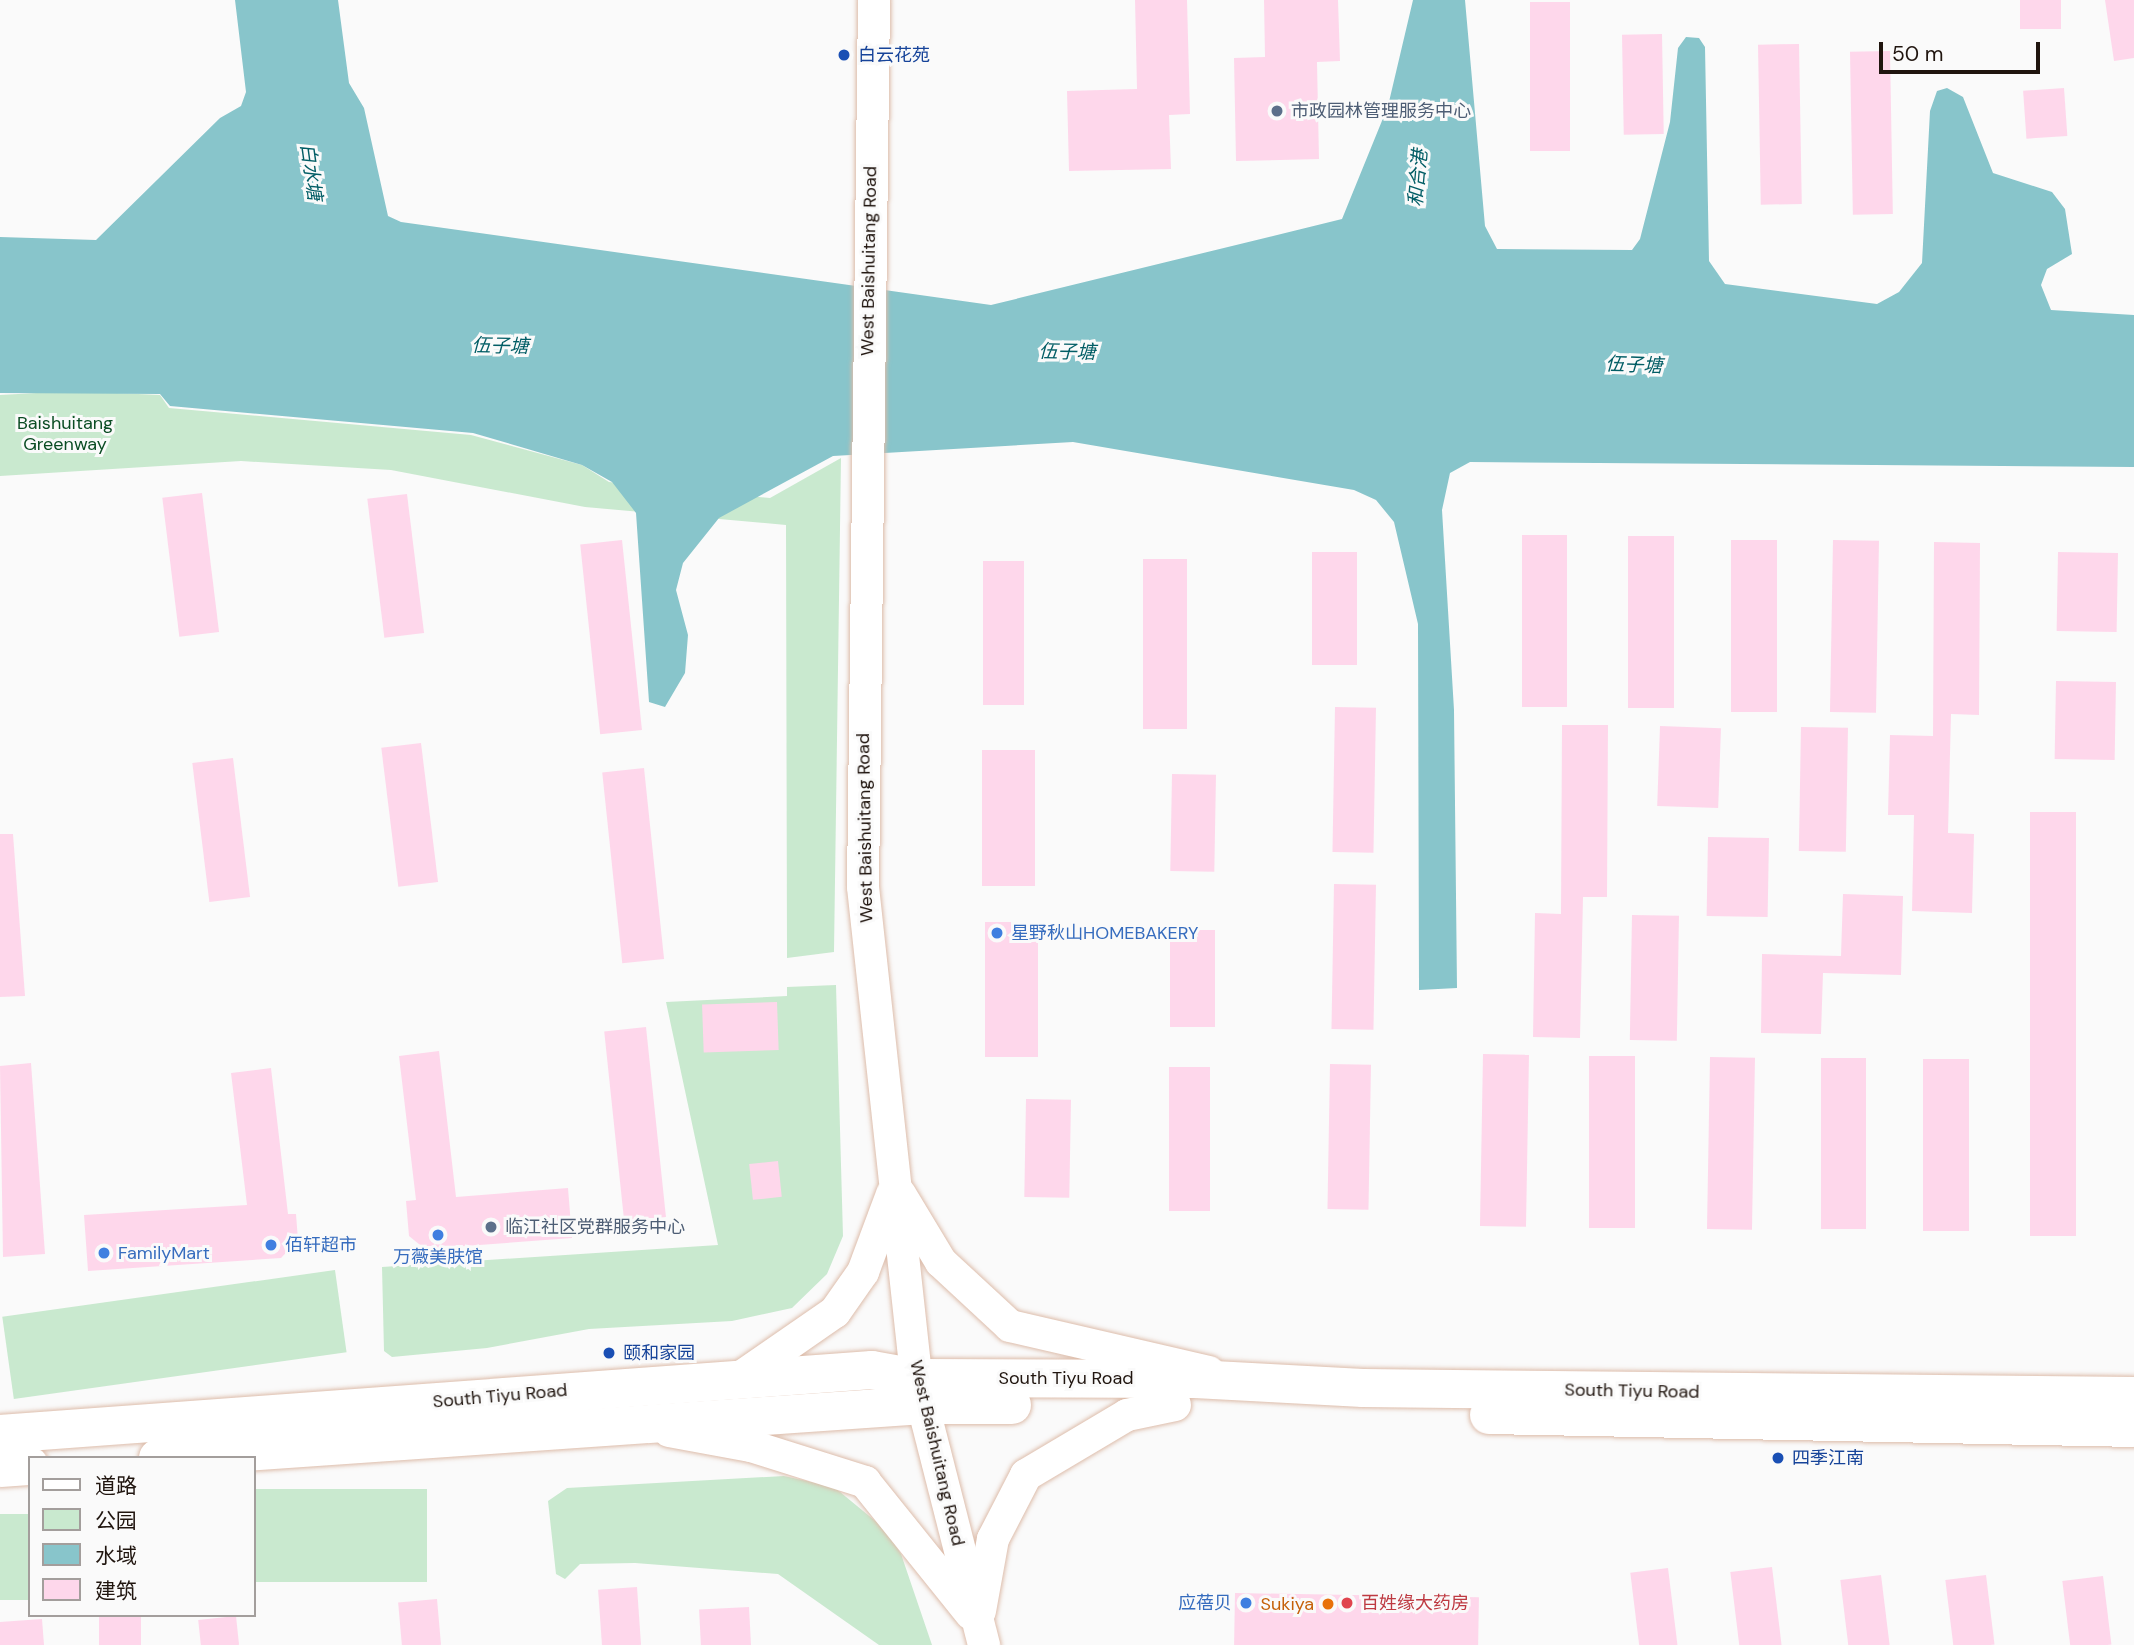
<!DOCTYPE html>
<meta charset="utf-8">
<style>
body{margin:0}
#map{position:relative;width:2134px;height:1645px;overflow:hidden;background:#fafafa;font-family:"DM Sans","Noto Sans SC",sans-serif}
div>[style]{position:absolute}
.green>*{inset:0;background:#c9e9cf;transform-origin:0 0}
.water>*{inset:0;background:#88c5cb}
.building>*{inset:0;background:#fed7eb;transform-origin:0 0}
.roads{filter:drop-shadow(0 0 2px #ddbdab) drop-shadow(0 0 2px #ddbdab)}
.minor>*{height:32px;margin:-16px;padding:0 16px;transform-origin:16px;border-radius:16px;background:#fff}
.major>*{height:38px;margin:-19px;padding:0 19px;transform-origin:19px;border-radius:19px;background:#fff}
.dots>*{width:19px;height:19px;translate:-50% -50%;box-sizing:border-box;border:4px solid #fafafa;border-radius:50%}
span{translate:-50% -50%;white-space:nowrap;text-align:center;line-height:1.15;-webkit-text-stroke:6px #fafafa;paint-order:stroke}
.transit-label{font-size:18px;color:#164399}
.left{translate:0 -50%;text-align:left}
.service-label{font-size:18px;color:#4e5e75}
.street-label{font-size:18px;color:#20150f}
.park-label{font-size:18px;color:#0a4c23}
.shop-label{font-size:18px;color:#366cbe}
.right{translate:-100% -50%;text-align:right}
.health-label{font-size:18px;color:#be3a42}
.food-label{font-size:18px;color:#c56008}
.water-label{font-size:19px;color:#025d65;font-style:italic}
.legend{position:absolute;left:28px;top:1456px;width:228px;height:161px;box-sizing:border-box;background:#fafafa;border:2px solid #a39e9c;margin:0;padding:9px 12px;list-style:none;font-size:21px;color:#20150f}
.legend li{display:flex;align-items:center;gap:14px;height:35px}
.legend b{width:35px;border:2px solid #a39e9c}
.scale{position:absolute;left:1879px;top:42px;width:161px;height:32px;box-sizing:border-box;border:4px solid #20150f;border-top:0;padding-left:9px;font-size:21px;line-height:24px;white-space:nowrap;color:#20150f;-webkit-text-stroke:5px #fafafa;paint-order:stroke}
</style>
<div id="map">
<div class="green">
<div style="clip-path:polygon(73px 391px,160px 395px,169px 408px,471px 435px,582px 465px,609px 482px,770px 498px,841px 458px,834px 952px,787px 958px,786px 525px,585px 507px,391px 470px,241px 461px,0 476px,0 395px)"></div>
<div style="clip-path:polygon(836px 985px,843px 1236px,827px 1274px,792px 1308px,732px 1321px,589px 1329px,487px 1348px,392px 1357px,384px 1351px,382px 1267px,718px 1245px,666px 1002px,787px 996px,787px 987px)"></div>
<div style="left:335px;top:1270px;width:83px;height:336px;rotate:82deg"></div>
<div style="clip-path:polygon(784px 1476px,834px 1487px,885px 1529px,901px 1554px,932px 1645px,879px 1645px,778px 1574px,635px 1563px,580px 1564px,565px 1579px,556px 1574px,548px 1501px,567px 1488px)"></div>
<div style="left:427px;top:1489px;width:93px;height:173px;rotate:90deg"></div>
<div style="left:30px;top:1514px;width:86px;height:30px;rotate:90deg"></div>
</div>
<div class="water">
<div style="clip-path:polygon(235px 0,338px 0,349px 83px,364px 108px,388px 216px,401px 222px,991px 305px,1342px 219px,1388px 106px,1413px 0,1465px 0,1485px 226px,1497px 249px,1632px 250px,1640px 239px,1670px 122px,1678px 48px,1686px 37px,1699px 38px,1705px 47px,1709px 261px,1725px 284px,1877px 304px,1899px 292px,1922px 263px,1930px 111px,1937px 91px,1947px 88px,1963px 97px,1993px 173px,2052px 192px,2065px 209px,2072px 254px,2047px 269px,2041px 285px,2051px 310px,2134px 315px,2134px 467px,1470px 462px,1450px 473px,1442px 510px,1454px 710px,1457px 988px,1419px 990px,1418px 624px,1394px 522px,1376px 500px,1354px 490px,1073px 442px,833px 456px,719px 518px,683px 563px,676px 590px,688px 635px,685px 673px,665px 707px,649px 702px,636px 513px,612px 482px,582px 465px,473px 433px,170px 406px,160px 394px,0 393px,0 237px,96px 240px,220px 118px,241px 106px,246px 92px)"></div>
</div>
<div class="building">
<div style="clip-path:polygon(1135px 0,1187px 0,1190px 114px,1169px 115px,1171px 169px,1069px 171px,1067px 91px,1137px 89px)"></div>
<div style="clip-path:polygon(1264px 0,1338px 0,1340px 61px,1317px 62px,1319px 159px,1236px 161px,1234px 58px,1265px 57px)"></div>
<div style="left:2020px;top:0;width:41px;height:29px"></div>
<div style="clip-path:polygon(2105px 0,2134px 0,2134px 58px,2114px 61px)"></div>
<div style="left:1530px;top:2px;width:40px;height:149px"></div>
<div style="left:1662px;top:34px;width:100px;height:40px;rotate:89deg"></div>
<div style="left:1799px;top:44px;width:160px;height:41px;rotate:89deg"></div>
<div style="left:1890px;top:51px;width:163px;height:40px;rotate:89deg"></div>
<div style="left:2064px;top:88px;width:48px;height:41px;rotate:86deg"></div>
<div style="left:202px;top:493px;width:140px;height:40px;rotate:83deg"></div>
<div style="left:407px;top:494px;width:140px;height:40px;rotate:83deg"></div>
<div style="left:1522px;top:535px;width:45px;height:172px"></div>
<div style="left:1628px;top:536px;width:46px;height:172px"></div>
<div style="left:622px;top:540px;width:191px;height:42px;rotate:84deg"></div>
<div style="left:1731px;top:540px;width:46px;height:172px"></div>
<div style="left:1833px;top:540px;width:46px;height:172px;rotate:1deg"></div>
<div style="clip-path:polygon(1934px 542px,1980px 543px,1979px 715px,1951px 714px,1948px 833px,1974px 834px,1972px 913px,1912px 911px,1914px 815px,1888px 815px,1890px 735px,1933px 736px)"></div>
<div style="left:1312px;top:552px;width:45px;height:113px"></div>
<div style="left:2058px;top:552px;width:60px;height:79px;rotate:1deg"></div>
<div style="left:1143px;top:559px;width:44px;height:170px"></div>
<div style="left:983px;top:561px;width:41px;height:144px"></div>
<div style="left:2056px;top:681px;width:60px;height:78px;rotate:1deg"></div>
<div style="left:1335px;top:707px;width:41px;height:145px;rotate:1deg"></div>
<div style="clip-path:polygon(1562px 725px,1608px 725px,1607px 897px,1583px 897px,1580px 1038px,1533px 1037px,1535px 913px,1561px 914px)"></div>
<div style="left:1660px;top:726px;width:61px;height:80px;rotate:2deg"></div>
<div style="left:1801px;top:727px;width:47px;height:124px;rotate:1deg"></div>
<div style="left:421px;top:743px;width:140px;height:40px;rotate:83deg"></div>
<div style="left:982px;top:750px;width:53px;height:136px"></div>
<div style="left:233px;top:758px;width:140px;height:41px;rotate:83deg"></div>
<div style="left:644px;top:768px;width:192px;height:42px;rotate:84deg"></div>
<div style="left:1172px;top:774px;width:44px;height:97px;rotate:1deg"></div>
<div style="left:2030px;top:812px;width:46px;height:424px"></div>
<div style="clip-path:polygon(0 834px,13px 834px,25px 996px,0 997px)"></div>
<div style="left:1708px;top:837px;width:61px;height:79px;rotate:1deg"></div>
<div style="left:1334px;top:884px;width:42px;height:145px;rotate:1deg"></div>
<div style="clip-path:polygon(1843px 894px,1903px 896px,1901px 975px,1823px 973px,1821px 1034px,1761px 1033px,1762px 954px,1841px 956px)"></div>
<div style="left:1632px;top:915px;width:47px;height:125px;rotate:1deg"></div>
<div style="left:985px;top:922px;width:53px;height:135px"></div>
<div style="left:1170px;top:930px;width:45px;height:97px"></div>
<div style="left:777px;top:1002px;width:48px;height:75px;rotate:88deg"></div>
<div style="left:646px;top:1027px;width:191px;height:42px;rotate:84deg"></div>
<div style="clip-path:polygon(439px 1051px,456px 1197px,568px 1188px,572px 1238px,425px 1249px,409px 1236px,406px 1201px,416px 1200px,399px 1056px)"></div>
<div style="left:1483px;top:1054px;width:46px;height:172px;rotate:1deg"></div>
<div style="left:1589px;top:1056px;width:46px;height:172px"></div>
<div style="left:1710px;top:1057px;width:45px;height:172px;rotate:1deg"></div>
<div style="left:1821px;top:1058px;width:45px;height:171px"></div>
<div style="left:1923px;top:1059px;width:46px;height:172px"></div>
<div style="clip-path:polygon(31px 1063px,45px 1254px,3px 1257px,0 1066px)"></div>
<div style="left:1330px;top:1064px;width:41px;height:145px;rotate:1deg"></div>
<div style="left:1169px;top:1067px;width:41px;height:144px"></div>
<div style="clip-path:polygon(271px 1068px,288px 1214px,296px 1214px,298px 1240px,281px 1258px,88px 1271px,84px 1215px,247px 1205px,231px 1073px)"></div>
<div style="left:1026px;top:1099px;width:45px;height:98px;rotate:1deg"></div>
<div style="left:778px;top:1161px;width:36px;height:29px;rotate:84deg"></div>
<div style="left:1772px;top:1567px;width:79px;height:42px;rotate:83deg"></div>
<div style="left:1668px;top:1568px;width:78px;height:38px;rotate:83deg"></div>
<div style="left:1881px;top:1575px;width:71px;height:41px;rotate:83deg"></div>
<div style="left:1986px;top:1575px;width:70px;height:41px;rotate:83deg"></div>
<div style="left:2103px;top:1576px;width:69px;height:41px;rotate:83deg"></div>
<div style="left:637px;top:1587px;width:58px;height:39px;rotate:86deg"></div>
<div style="left:1235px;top:1593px;width:244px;height:52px;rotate:1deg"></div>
<div style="left:437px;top:1599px;width:46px;height:39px;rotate:85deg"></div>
<div style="left:749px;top:1607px;width:38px;height:50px;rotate:87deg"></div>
<div style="left:99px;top:1615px;width:42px;height:30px"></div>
<div style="left:236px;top:1616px;width:29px;height:38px;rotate:84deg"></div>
<div style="clip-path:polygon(42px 1619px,44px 1645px,0 1645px,0 1622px)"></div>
</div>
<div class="roads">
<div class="minor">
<div style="left:874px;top:0;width:887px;rotate:90.71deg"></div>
<div style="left:863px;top:887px;width:494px;rotate:83.8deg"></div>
<div style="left:916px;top:1378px;width:276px;rotate:75.7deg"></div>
<div style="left:900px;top:1194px;width:79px;rotate:58.9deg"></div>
<div style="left:941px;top:1262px;width:94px;rotate:42.8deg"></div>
<div style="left:1010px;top:1326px;width:204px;rotate:13deg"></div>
<div style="left:741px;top:1377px;width:114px;rotate:-34.7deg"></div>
<div style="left:835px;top:1312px;width:49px;rotate:-55deg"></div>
<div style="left:863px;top:1272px;width:83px;rotate:-69.6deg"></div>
<div style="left:669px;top:1431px;width:83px;rotate:10.4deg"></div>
<div style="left:751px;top:1446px;width:120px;rotate:17.5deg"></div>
<div style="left:865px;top:1482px;width:169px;rotate:51.2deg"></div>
<div style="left:980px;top:1611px;width:73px;rotate:-79.8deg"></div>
<div style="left:993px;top:1539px;width:72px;rotate:-62.7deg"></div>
<div style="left:1026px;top:1475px;width:117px;rotate:-30.7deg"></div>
<div style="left:1127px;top:1415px;width:49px;rotate:-11.8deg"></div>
</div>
<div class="major">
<div style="left:1489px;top:1415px;width:645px;rotate:1.15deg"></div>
<div style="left:0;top:1434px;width:874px;rotate:-4.2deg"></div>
<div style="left:872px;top:1370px;width:45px;rotate:10.3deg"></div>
<div style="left:916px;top:1378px;width:279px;rotate:0.2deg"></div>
<div style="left:1195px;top:1379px;width:168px;rotate:3.1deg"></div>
<div style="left:1363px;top:1388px;width:771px;rotate:0.59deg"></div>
<div style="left:158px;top:1458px;width:767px;rotate:-3.96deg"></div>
<div style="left:923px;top:1405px;width:89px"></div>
<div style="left:0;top:1468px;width:30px;rotate:-4deg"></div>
</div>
</div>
<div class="dots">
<div style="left:844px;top:55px;background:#1a4fb4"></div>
<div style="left:1277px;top:111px;background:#5c6f8a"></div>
<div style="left:997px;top:933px;background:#3f7fe0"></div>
<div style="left:491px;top:1227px;background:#5c6f8a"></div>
<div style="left:438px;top:1235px;background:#3f7fe0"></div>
<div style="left:271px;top:1245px;background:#3f7fe0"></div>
<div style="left:104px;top:1253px;background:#3f7fe0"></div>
<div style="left:609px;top:1353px;background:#1a4fb4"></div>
<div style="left:1778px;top:1458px;background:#1a4fb4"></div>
<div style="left:1246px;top:1603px;background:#3f7fe0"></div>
<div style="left:1347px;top:1603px;background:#e0444e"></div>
<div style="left:1328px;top:1604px;background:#e8710a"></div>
</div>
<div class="transit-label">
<span class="left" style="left:858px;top:55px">白云花苑</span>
<span class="left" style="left:623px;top:1353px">颐和家园</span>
<span class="left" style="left:1792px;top:1458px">四季江南</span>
</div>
<div class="service-label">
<span class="left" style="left:1291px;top:111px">市政园林管理服务中心</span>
<span class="left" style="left:505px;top:1227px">临江社区党群服务中心</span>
</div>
<div class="street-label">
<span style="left:869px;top:261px;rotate:-89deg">West Baishuitang Road</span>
<span style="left:865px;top:828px;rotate:-91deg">West Baishuitang Road</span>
<span style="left:1066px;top:1378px">South Tiyu Road</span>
<span style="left:1632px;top:1391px;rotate:1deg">South Tiyu Road</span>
<span style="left:500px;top:1396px;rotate:-5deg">South Tiyu Road</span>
<span style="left:937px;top:1453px;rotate:77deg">West Baishuitang Road</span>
</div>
<div class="park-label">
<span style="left:65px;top:434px">Baishuitang<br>Greenway</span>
</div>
<div class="shop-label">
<span class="left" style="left:1011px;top:933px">星野秋山HOMEBAKERY</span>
<span class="left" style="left:285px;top:1245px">佰轩超市</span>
<span class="left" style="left:118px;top:1253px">FamilyMart</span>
<span style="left:438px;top:1257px">万薇美肤馆</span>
<span class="right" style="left:1232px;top:1603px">应蓓贝</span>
</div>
<div class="health-label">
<span class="left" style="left:1361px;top:1603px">百姓缘大药房</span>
</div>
<div class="food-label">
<span class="right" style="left:1314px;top:1604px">Sukiya</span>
</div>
<div class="water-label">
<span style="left:311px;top:172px;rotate:82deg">白水塘</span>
<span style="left:1418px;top:178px;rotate:-85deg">和合港</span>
<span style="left:500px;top:346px;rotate:1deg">伍子塘</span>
<span style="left:1067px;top:352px;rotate:1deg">伍子塘</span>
<span style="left:1634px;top:365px;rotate:2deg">伍子塘</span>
</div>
<ul class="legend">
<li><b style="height:9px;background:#fff"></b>道路</li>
<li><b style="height:19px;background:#c9e9cf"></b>公园</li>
<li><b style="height:19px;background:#88c5cb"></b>水域</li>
<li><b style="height:19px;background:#fed7eb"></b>建筑</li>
</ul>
<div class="scale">50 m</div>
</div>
